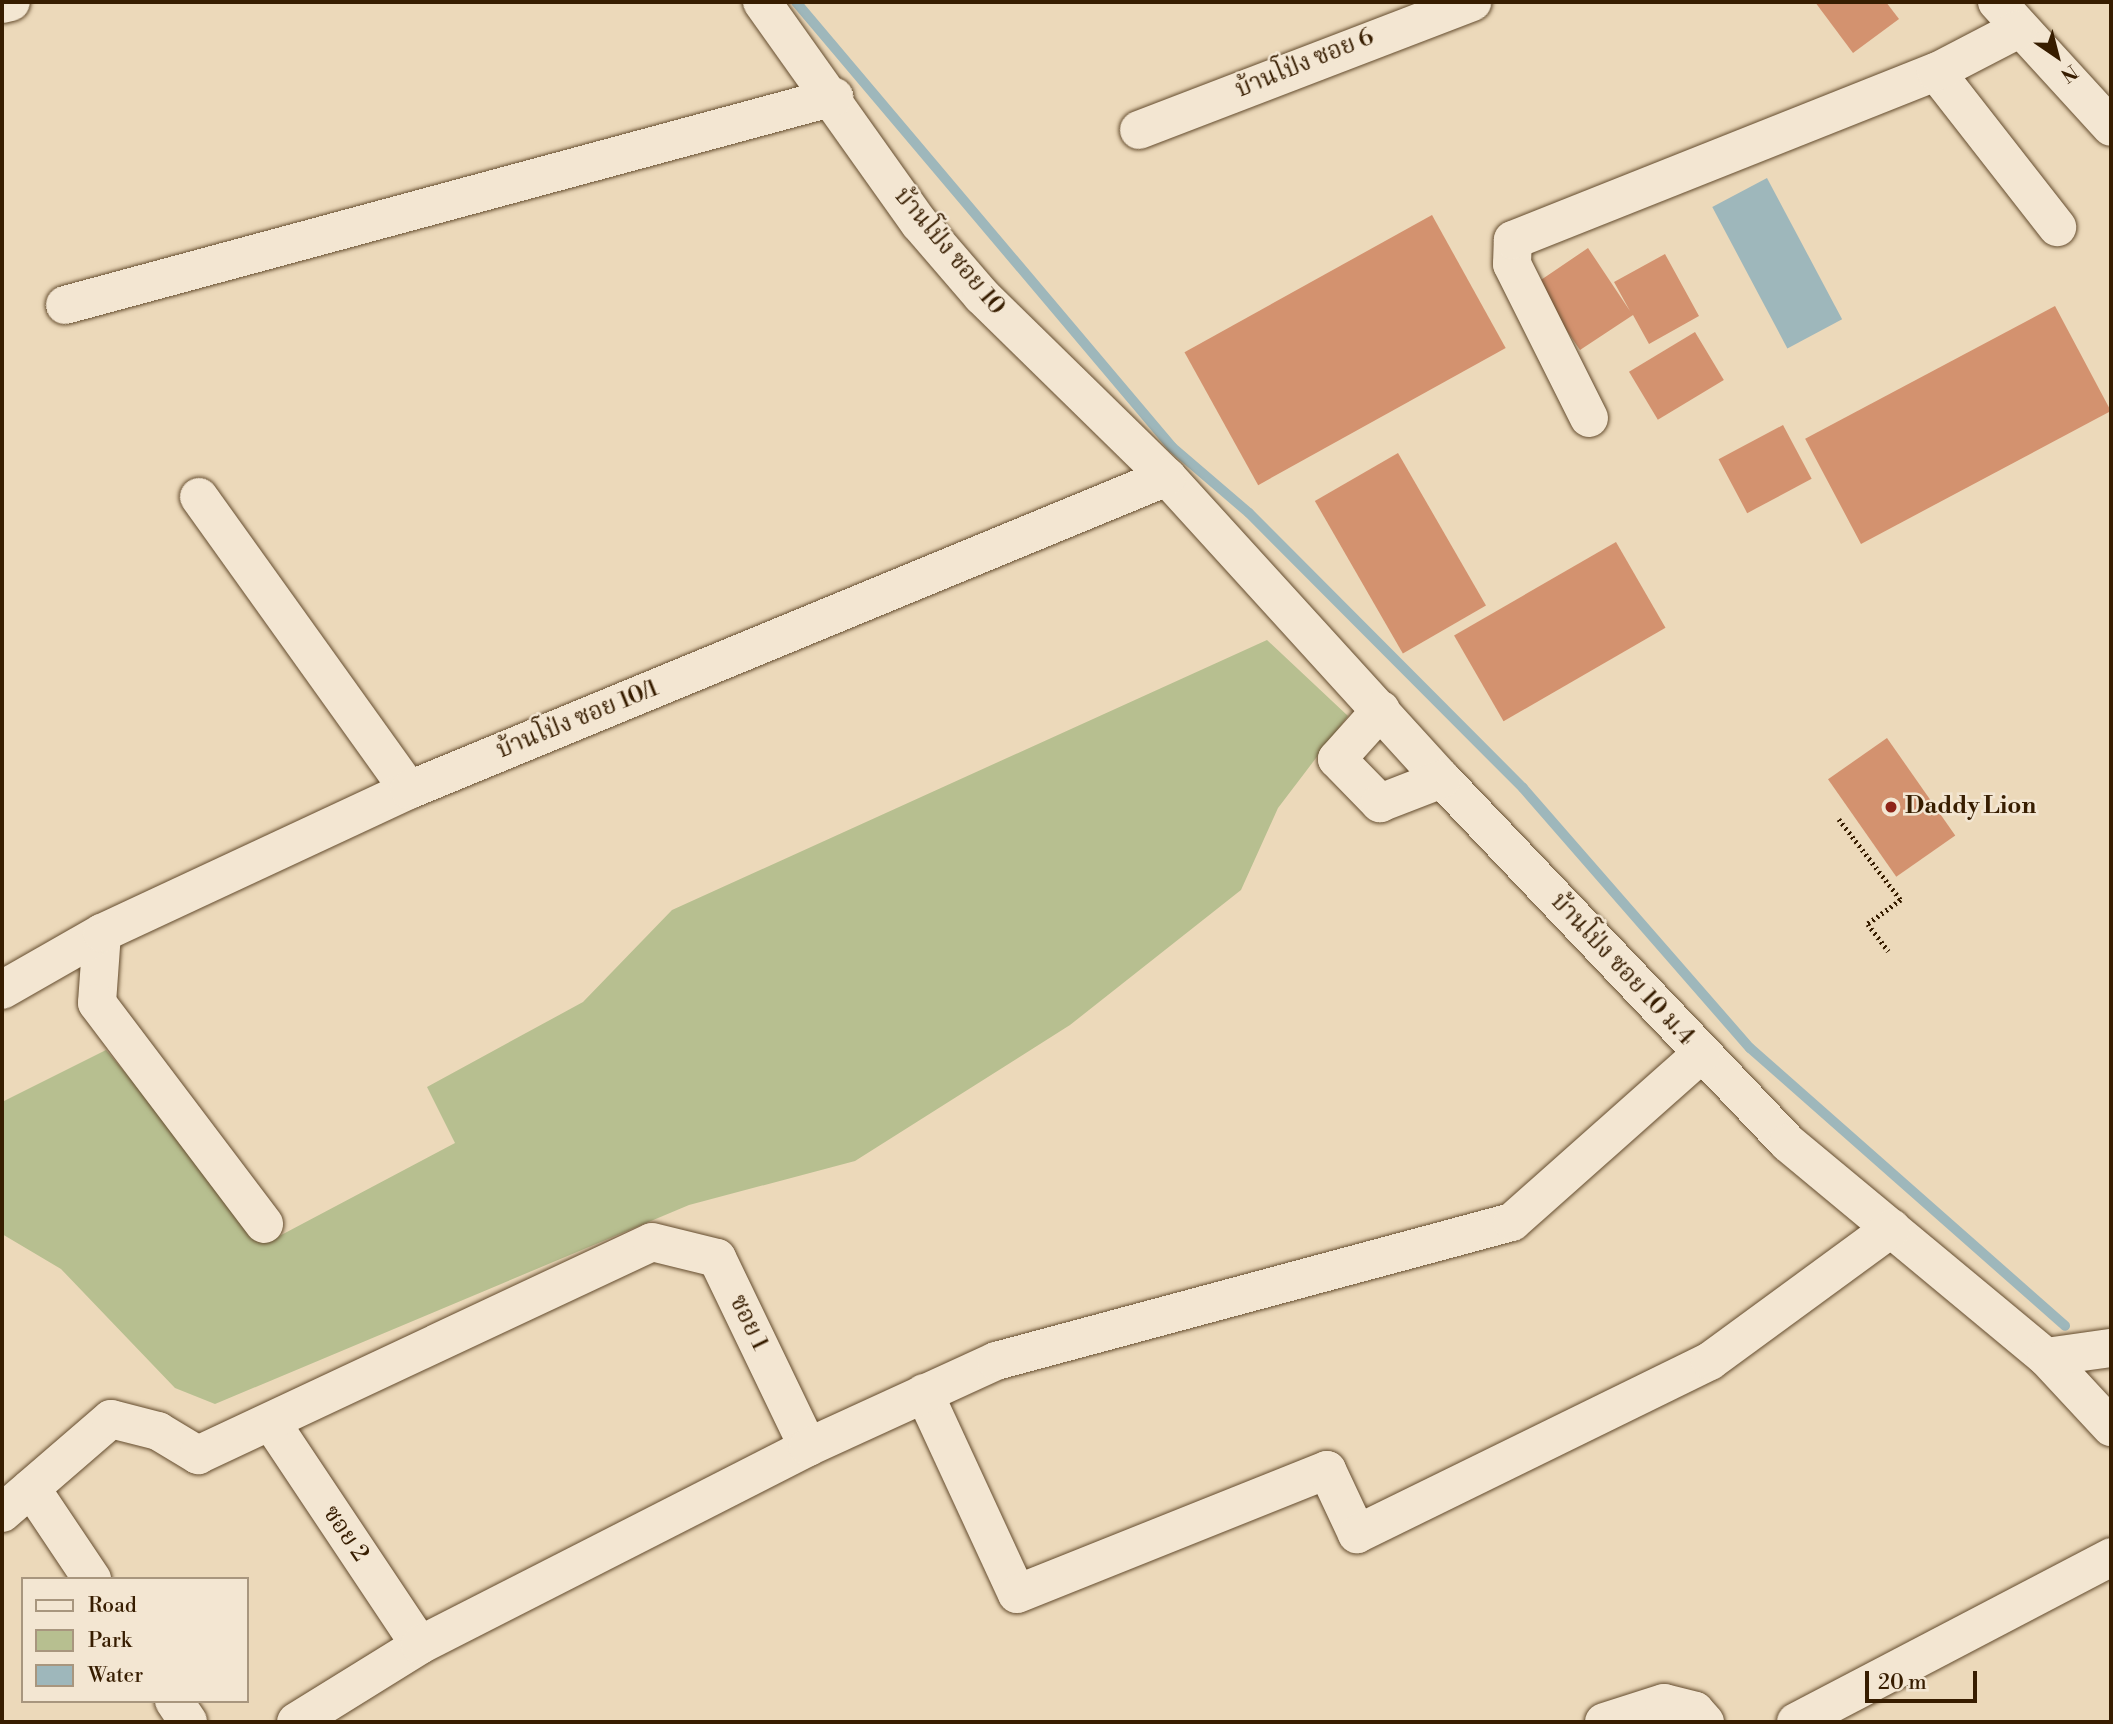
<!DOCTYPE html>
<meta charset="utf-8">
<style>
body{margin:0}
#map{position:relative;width:2113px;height:1724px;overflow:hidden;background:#ecd9ba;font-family:"Libre Bodoni","Noto Serif Thai",serif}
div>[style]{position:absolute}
.green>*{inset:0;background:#b7bf90}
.water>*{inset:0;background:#9eb7bb;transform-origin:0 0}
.stream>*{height:10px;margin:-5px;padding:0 5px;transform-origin:5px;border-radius:5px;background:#9eb7bb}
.building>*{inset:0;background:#d3926f;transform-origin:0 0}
.path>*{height:4.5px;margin-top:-2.25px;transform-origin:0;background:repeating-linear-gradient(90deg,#371d00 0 2px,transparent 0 5.5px)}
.roads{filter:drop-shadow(0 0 2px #644c2e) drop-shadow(0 0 2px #644c2e)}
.minor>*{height:38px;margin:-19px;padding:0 19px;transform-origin:19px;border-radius:19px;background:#f3e6d2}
.dots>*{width:19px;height:19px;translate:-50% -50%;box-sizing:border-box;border:4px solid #f3e6d2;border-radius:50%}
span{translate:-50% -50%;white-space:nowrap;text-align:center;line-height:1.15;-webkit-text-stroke:5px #f3e6d2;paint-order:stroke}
.street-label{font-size:24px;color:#371d00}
.poi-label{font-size:24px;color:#371d00;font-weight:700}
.left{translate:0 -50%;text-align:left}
.frame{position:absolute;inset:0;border:4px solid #371d00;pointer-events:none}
.legend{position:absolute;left:21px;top:1577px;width:228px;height:126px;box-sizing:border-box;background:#f3e6d2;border:2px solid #a8967e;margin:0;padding:9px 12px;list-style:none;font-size:21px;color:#371d00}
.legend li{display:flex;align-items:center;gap:14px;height:35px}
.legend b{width:35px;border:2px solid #a8967e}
.north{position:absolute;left:2022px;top:21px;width:70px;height:70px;-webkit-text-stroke:5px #f3e6d2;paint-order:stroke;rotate:145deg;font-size:19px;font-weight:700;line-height:28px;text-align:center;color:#371d00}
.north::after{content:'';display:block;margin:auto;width:24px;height:32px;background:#371d00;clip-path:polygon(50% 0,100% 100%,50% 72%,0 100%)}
.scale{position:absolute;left:1865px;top:1671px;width:112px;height:32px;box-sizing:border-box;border:4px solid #371d00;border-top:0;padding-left:9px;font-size:21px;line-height:24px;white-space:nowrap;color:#371d00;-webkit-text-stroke:5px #f3e6d2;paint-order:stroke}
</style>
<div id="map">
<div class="green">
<div style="clip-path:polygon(1267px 640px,1348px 716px,1278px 808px,1241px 890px,1070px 1025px,855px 1161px,689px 1205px,215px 1404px,175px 1388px,61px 1269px,2px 1234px,2px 1102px,106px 1050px,268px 1242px,455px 1143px,427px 1087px,583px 1002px,672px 910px)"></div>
</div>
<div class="water">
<div style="left:1767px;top:178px;width:160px;height:62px;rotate:62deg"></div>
</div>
<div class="stream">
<div style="left:796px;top:2px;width:583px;rotate:49.8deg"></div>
<div style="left:1172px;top:447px;width:101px;rotate:40.6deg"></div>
<div style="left:1249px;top:513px;width:388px;rotate:45.1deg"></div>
<div style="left:1523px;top:788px;width:345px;rotate:48.9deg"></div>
<div style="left:1750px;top:1048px;width:420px;rotate:41.4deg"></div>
</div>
<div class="building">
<div style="clip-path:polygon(1815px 2px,1886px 2px,1899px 19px,1853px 53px)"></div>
<div style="left:1432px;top:215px;width:152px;height:283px;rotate:61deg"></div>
<div style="clip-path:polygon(1588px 248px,1630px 311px,1614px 282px,1665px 254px,1699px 316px,1649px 344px,1633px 315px,1580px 350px,1535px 284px)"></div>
<div style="left:2055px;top:306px;width:119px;height:283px;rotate:62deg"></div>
<div style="left:1695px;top:332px;width:56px;height:77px;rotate:59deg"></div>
<div style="left:1783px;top:425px;width:61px;height:73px;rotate:62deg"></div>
<div style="left:1398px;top:453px;width:176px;height:96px;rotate:60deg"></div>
<div style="left:1616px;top:542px;width:99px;height:187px;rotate:60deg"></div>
<div style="left:1887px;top:738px;width:119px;height:72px;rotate:55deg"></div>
</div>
<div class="path">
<div style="left:1839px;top:819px;width:102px;rotate:52.6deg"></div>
<div style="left:1901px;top:900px;width:41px;rotate:144deg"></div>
<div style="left:1868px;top:924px;width:34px;rotate:53deg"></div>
</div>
<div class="roads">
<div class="minor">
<div style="left:762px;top:2px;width:272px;rotate:54.6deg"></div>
<div style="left:920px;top:224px;width:95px;rotate:49.3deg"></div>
<div style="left:982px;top:296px;width:259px;rotate:44.4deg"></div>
<div style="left:1167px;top:477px;width:408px;rotate:47.7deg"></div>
<div style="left:1442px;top:779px;width:502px;rotate:46.45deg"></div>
<div style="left:1788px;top:1143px;width:335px;rotate:39.7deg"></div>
<div style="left:2046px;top:1357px;width:96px;rotate:47.1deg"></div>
<div style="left:1997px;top:2px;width:169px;rotate:47.6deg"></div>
<div style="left:2px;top:4px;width:9px;rotate:-13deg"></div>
<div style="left:1936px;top:72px;width:197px;rotate:52deg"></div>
<div style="left:1139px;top:130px;width:357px;rotate:-21deg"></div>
<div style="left:65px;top:305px;width:797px;rotate:-15.14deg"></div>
<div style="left:1589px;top:418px;width:172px;rotate:-116.6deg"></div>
<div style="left:1512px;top:264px;width:24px;rotate:-88deg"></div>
<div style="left:1513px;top:240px;width:455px;rotate:-21.7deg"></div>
<div style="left:1936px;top:72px;width:93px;rotate:-27.4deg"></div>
<div style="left:199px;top:497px;width:360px;rotate:54.4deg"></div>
<div style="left:1381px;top:710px;width:66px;rotate:131.9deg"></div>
<div style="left:1337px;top:759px;width:62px;rotate:45.7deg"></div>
<div style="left:1380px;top:803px;width:66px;rotate:-21.2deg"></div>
<div style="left:102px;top:933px;width:70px;rotate:94.1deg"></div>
<div style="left:97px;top:1003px;width:277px;rotate:52.9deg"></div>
<div style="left:2px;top:990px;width:115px;rotate:-29.7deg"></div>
<div style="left:102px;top:933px;width:339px;rotate:-25deg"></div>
<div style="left:409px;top:790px;width:820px;rotate:-22.44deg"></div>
<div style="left:2046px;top:1357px;width:66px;rotate:-7.9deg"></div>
<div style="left:924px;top:1393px;width:221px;rotate:65.2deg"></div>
<div style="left:1017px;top:1594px;width:334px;rotate:-21.8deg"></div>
<div style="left:1327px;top:1470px;width:71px;rotate:64.9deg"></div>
<div style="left:1357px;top:1534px;width:393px;rotate:-26.1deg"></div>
<div style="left:1710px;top:1361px;width:225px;rotate:-36.2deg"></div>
<div style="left:271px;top:1422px;width:268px;rotate:56.3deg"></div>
<div style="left:31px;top:1488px;width:110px;rotate:56.2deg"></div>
<div style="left:2px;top:1513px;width:144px;rotate:-40.8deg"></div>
<div style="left:111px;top:1419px;width:49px;rotate:14.3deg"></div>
<div style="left:158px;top:1431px;width:47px;rotate:31deg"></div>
<div style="left:198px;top:1455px;width:501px;rotate:-25.13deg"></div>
<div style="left:652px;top:1242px;width:67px;rotate:13.8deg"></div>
<div style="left:717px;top:1258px;width:210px;rotate:64.3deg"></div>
<div style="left:174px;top:1701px;width:25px;rotate:56deg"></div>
<div style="left:296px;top:1722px;width:146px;rotate:-31.8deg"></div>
<div style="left:420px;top:1645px;width:436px;rotate:-27deg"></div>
<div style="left:808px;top:1447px;width:207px;rotate:-24.6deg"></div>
<div style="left:996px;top:1361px;width:534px;rotate:-15.08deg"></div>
<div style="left:1512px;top:1222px;width:253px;rotate:-41.6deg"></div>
<div style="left:1604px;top:1722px;width:63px;rotate:-17.6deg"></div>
<div style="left:1664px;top:1703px;width:32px;rotate:14deg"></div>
<div style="left:1695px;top:1711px;width:15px;rotate:48deg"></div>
<div style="left:1796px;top:1722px;width:356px;rotate:-27.6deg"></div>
</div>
</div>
<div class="dots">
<div style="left:1891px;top:807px;background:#8f2418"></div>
</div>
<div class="street-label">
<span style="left:1305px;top:64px;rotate:-22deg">บ้านโป่ง ซอย 6</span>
<span style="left:949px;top:252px;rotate:50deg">บ้านโป่ง ซอย 10</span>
<span style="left:578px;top:720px;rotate:-22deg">บ้านโป่ง ซอย 10/1</span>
<span style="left:1622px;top:970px;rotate:47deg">บ้านโป่ง ซอย 10 ม.4</span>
<span style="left:748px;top:1323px;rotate:64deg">ซอย 1</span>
<span style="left:345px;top:1534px;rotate:56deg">ซอย 2</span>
</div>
<div class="poi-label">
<span class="left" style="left:1905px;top:807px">Daddy Lion</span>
</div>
<div class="frame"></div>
<ul class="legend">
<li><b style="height:9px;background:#f3e6d2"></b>Road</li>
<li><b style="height:19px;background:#b7bf90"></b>Park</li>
<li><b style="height:19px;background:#9eb7bb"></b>Water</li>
</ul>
<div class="north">N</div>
<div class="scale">20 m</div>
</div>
